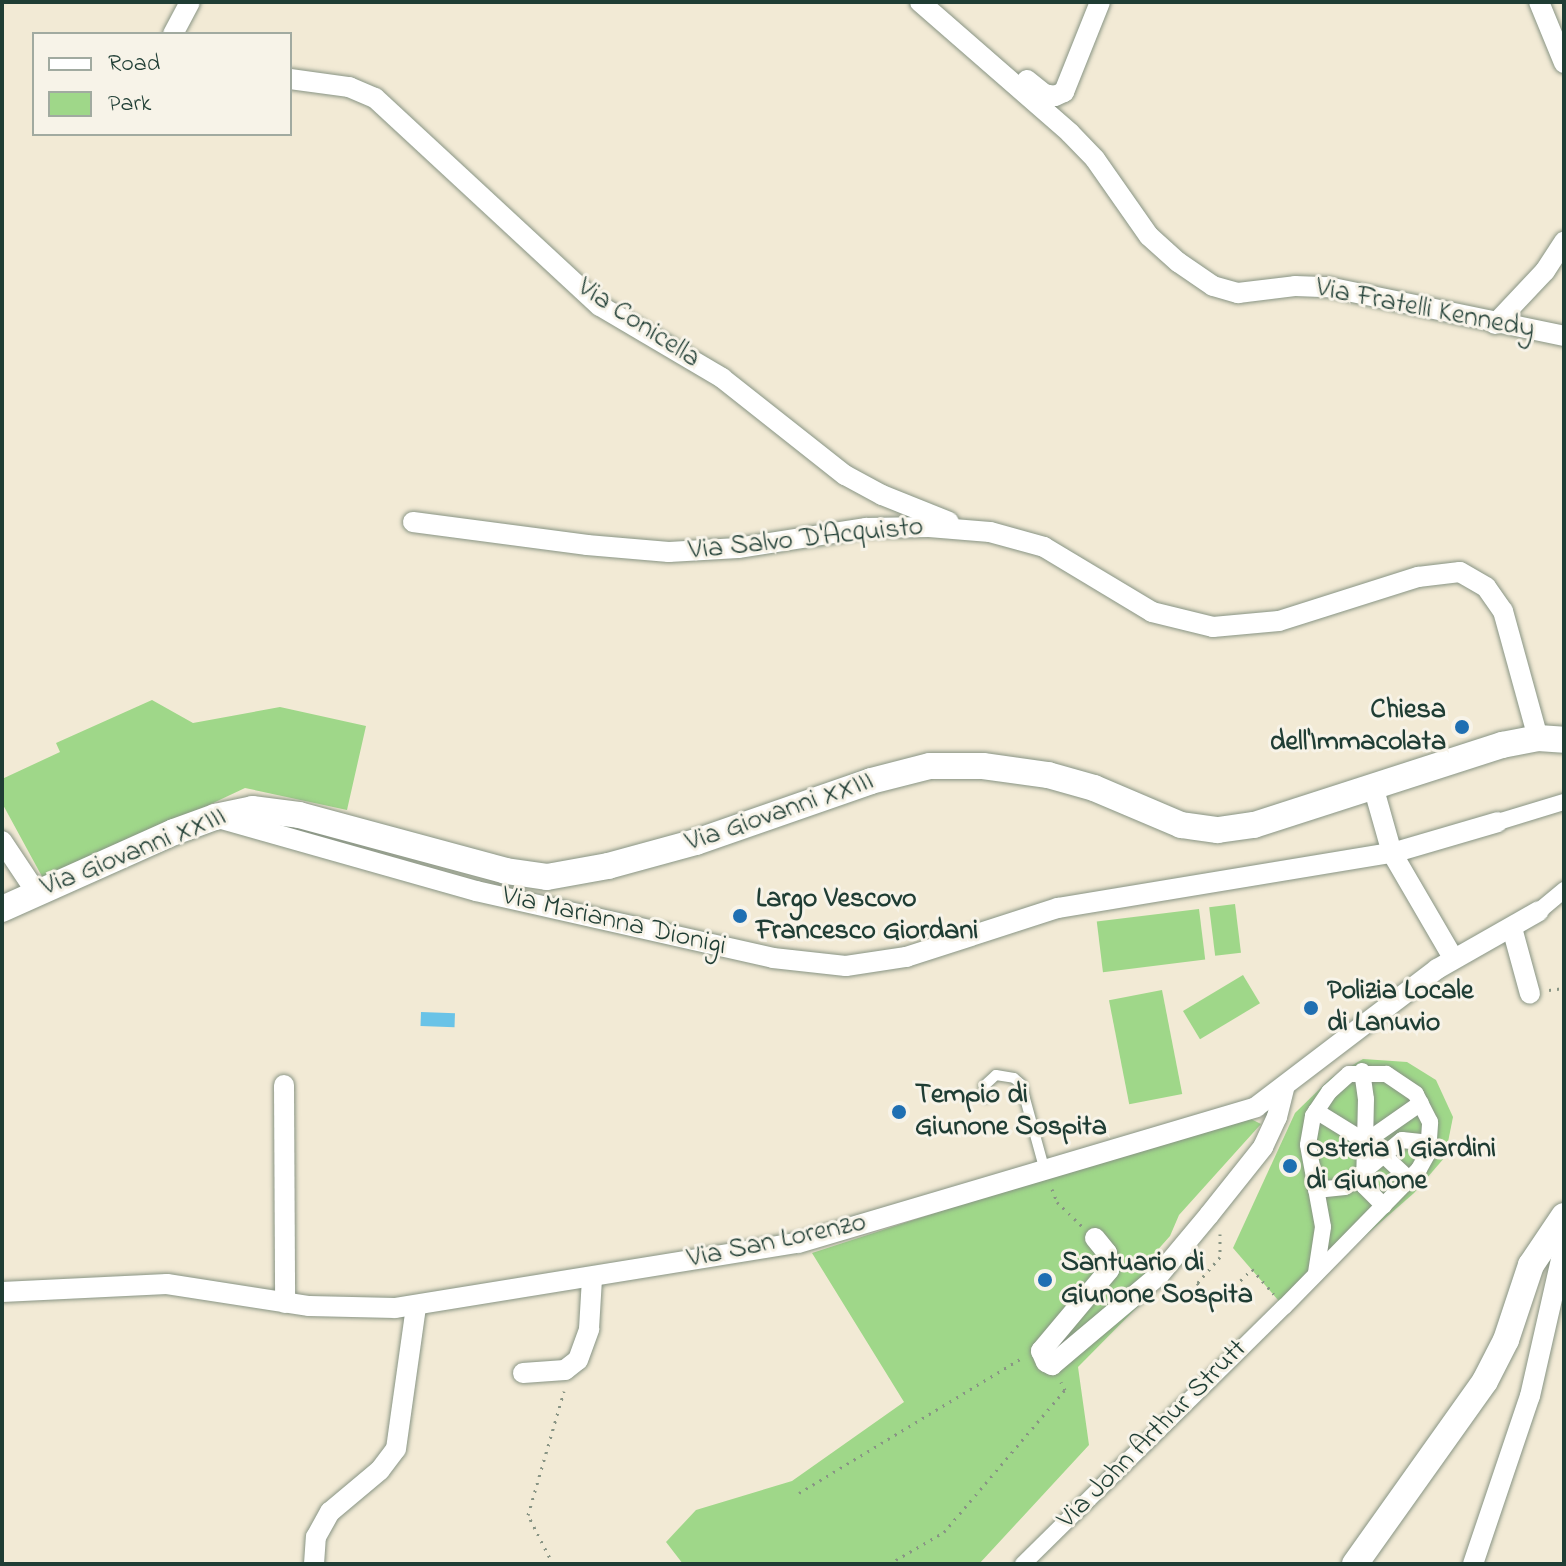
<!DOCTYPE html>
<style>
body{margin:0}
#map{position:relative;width:1566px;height:1566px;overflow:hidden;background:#f2ead5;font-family:"Indie Flower",sans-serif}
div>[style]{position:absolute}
.green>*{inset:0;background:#9fd789;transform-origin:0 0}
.water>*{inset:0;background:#6ac3e7;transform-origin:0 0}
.path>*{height:3px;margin-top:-1.5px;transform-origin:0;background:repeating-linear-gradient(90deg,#889484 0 2px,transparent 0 8px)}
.roads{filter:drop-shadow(0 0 2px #889484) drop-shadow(0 0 2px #889484)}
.service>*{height:10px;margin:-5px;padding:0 5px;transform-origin:5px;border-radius:5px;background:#fff}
.pedestrian>*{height:16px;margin:-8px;padding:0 8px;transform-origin:8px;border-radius:8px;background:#fff}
.minor>*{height:20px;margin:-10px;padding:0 10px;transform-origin:10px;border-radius:10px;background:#fff}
.tertiary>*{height:26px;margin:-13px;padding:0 13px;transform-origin:13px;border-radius:13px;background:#fff}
.dots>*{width:22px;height:22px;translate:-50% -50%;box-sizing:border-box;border:4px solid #f7f3e8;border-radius:50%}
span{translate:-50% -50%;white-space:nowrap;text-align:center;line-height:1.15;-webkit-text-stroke:6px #f7f3e8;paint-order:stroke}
.street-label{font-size:28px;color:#1f3d34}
.poi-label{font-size:28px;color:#1f3d34;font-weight:700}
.right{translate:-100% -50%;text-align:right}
.left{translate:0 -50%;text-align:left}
.frame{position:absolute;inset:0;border:4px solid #1f3d34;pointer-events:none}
.legend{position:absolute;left:32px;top:32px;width:260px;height:104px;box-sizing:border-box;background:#f7f3e8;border:2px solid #a1aaa0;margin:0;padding:10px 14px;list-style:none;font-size:24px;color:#1f3d34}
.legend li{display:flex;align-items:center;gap:16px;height:40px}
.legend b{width:40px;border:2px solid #a1aaa0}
</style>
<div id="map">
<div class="green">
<div style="clip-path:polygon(152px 700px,193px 723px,280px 707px,366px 726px,347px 810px,245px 788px,45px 882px,2px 803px,2px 779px,60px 752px,56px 743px)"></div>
<div style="left:1235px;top:904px;width:49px;height:26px;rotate:83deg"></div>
<div style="left:1199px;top:909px;width:51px;height:103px;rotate:83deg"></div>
<div style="left:1243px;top:975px;width:33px;height:70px;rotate:59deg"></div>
<div style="left:1162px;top:990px;width:106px;height:54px;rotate:79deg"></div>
<div style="clip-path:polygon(1363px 1059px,1407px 1062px,1436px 1080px,1453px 1117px,1445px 1157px,1414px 1193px,1284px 1307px,1233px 1248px,1295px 1113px,1331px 1078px)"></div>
<div style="clip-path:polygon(1251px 1119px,1261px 1124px,1179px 1215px,1170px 1236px,1147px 1262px,1164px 1280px,1078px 1367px,1089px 1445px,979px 1564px,683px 1564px,666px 1542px,696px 1510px,792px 1481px,904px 1402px,812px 1253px,1052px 1175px)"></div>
</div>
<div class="water">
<div style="left:421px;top:1012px;width:34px;height:14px;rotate:2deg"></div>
</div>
<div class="path">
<div style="left:1549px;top:990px;width:15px;rotate:-8deg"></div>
<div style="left:1052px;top:1189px;width:14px;rotate:69deg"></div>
<div style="left:1057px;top:1202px;width:35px;rotate:44deg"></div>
<div style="left:1220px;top:1234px;width:23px;rotate:90deg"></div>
<div style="left:1220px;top:1257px;width:35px;rotate:131deg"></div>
<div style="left:1197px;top:1283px;width:29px;rotate:44deg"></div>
<div style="left:1218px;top:1303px;width:48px;rotate:-45deg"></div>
<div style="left:1252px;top:1269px;width:33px;rotate:49deg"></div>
<div style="left:799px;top:1493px;width:263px;rotate:-31.2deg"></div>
<div style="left:553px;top:1564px;width:55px;rotate:-117deg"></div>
<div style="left:528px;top:1515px;width:129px;rotate:-73.8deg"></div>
<div style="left:889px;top:1564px;width:64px;rotate:-30.2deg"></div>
<div style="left:944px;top:1532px;width:187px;rotate:-49.6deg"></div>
<div style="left:1065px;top:1390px;width:9px;rotate:-117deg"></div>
</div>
<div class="roads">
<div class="service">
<div style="left:986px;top:1097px;width:11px;rotate:-100deg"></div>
<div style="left:984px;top:1086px;width:16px;rotate:-43deg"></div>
<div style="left:996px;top:1075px;width:18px;rotate:9deg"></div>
<div style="left:1014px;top:1078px;width:9px;rotate:41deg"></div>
<div style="left:1021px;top:1084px;width:90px;rotate:74.6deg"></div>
</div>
<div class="pedestrian">
<div style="left:1498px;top:822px;width:69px;rotate:-16.9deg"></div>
<div style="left:1539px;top:911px;width:33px;rotate:-40deg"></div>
<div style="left:1362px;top:1071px;width:28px;rotate:82deg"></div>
<div style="left:1366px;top:1099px;width:87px;rotate:91.3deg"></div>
<div style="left:1364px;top:1186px;width:28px;rotate:45deg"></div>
<div style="left:1316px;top:1111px;width:70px;rotate:31.7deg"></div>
<div style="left:1376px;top:1148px;width:47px;rotate:43.3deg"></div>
<div style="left:1365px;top:1142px;width:68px;rotate:-34.9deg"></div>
<div style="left:1316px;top:1190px;width:29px;rotate:-6deg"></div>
<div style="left:1345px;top:1187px;width:74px;rotate:-39.5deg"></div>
<div style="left:1402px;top:1140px;width:28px;rotate:6deg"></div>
<div style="left:1023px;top:1564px;width:366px;rotate:-44.6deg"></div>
<div style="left:1284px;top:1307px;width:193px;rotate:-45.6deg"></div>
<div style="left:1419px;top:1169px;width:18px;rotate:-61deg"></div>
<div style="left:1428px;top:1153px;width:31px;rotate:-86deg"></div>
<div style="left:1430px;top:1122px;width:31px;rotate:-117deg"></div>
<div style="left:1416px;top:1094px;width:36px;rotate:-146deg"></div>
<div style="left:1386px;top:1074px;width:37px;rotate:180deg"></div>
<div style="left:1349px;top:1074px;width:27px;rotate:138deg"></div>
<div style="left:1329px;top:1092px;width:29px;rotate:124deg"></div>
<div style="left:1313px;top:1116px;width:29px;rotate:100deg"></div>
<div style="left:1308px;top:1145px;width:83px;rotate:79.6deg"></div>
<div style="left:1323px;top:1227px;width:47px;rotate:98.7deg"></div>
</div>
<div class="minor">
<div style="left:920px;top:2px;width:199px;rotate:41.1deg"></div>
<div style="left:1070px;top:133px;width:36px;rotate:46deg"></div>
<div style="left:1095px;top:159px;width:94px;rotate:55deg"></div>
<div style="left:1149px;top:236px;width:39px;rotate:42deg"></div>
<div style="left:1178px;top:262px;width:42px;rotate:34.4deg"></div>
<div style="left:1213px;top:286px;width:26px;rotate:16deg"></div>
<div style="left:1238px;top:293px;width:57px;rotate:-7deg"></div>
<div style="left:1295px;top:286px;width:33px;rotate:2deg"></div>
<div style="left:1328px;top:287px;width:241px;rotate:11.7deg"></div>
<div style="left:1539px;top:2px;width:66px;rotate:67.7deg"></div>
<div style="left:173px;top:34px;width:36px;rotate:-62deg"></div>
<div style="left:290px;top:79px;width:60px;rotate:7.7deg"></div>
<div style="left:349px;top:87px;width:28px;rotate:23deg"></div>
<div style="left:375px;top:98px;width:306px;rotate:42.8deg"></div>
<div style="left:600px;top:306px;width:142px;rotate:30.5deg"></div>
<div style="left:722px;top:378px;width:157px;rotate:38.3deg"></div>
<div style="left:845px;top:475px;width:42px;rotate:28.4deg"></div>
<div style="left:882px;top:495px;width:72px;rotate:21.9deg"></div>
<div style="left:1027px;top:80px;width:22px;rotate:39deg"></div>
<div style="left:1044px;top:94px;width:11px;rotate:10deg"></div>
<div style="left:1055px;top:96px;width:10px;rotate:-24deg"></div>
<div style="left:1064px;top:92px;width:97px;rotate:-68.2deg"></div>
<div style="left:1495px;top:324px;width:73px;rotate:-46.7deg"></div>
<div style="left:1545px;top:271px;width:35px;rotate:-57deg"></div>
<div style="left:413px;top:522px;width:176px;rotate:7.5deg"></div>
<div style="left:587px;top:545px;width:82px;rotate:4.9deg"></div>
<div style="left:669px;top:552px;width:69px;rotate:-3.3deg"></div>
<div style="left:738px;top:548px;width:130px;rotate:-8.9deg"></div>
<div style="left:866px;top:528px;width:63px;rotate:-0.9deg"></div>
<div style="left:929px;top:527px;width:61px;rotate:4.7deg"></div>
<div style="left:990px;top:532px;width:56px;rotate:15.5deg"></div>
<div style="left:1044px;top:547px;width:126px;rotate:31deg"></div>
<div style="left:1152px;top:612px;width:63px;rotate:13.8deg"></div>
<div style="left:1213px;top:627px;width:66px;rotate:-5.2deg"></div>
<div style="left:1279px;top:621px;width:146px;rotate:-17.6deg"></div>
<div style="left:1418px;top:577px;width:42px;rotate:-6.8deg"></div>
<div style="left:1460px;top:572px;width:30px;rotate:30deg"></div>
<div style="left:1486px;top:587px;width:29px;rotate:55deg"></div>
<div style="left:1503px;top:611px;width:132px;rotate:74.6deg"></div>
<div style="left:1373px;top:786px;width:70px;rotate:74.2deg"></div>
<div style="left:1392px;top:853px;width:121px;rotate:59.8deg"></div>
<div style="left:215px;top:817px;width:271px;rotate:15.8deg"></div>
<div style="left:476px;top:891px;width:304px;rotate:12.7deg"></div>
<div style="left:773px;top:958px;width:73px;rotate:6.3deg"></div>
<div style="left:846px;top:966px;width:61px;rotate:-8.5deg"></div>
<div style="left:906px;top:957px;width:160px;rotate:-17.9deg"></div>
<div style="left:1058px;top:908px;width:338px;rotate:-9.4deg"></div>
<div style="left:1392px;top:853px;width:110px;rotate:-16.3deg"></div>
<div style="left:2px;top:841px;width:61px;rotate:56.3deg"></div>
<div style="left:1512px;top:928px;width:68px;rotate:74.7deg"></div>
<div style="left:284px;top:1085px;width:218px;rotate:89.7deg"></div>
<div style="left:1095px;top:1238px;width:19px;rotate:51deg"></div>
<div style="left:1107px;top:1253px;width:17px;rotate:83deg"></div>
<div style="left:1109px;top:1270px;width:106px;rotate:130deg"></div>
<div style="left:1041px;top:1351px;width:12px;rotate:66deg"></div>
<div style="left:1046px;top:1362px;width:7px;rotate:27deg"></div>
<div style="left:1052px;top:1365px;width:140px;rotate:-40.1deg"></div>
<div style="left:1159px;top:1275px;width:78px;rotate:-50.2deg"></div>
<div style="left:1209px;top:1215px;width:87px;rotate:-51.5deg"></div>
<div style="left:1263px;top:1147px;width:33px;rotate:-65deg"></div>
<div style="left:1277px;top:1117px;width:30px;rotate:-76deg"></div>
<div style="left:2px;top:1292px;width:165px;rotate:-2.8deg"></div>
<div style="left:167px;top:1284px;width:144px;rotate:8.8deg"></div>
<div style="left:309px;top:1306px;width:86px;rotate:1.3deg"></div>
<div style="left:395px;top:1308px;width:408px;rotate:-9.2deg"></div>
<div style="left:798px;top:1243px;width:478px;rotate:-16.5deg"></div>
<div style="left:1256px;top:1107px;width:228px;rotate:-37.3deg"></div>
<div style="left:1437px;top:969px;width:117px;rotate:-29.6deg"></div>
<div style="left:523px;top:1373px;width:42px;rotate:-4.1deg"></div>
<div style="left:565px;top:1370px;width:16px;rotate:-38deg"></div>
<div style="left:578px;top:1360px;width:33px;rotate:-70deg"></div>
<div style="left:589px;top:1329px;width:51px;rotate:-86.6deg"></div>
<div style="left:314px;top:1564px;width:27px;rotate:-86deg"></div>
<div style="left:316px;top:1537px;width:29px;rotate:-61deg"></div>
<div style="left:330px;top:1512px;width:65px;rotate:-40deg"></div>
<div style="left:380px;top:1470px;width:26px;rotate:-53deg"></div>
<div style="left:396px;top:1449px;width:144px;rotate:-82deg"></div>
<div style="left:1473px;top:1564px;width:177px;rotate:-71.3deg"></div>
<div style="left:1530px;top:1396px;width:154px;rotate:-77.2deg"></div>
</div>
<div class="tertiary">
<div style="left:2px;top:909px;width:188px;rotate:-24.1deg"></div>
<div style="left:174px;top:832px;width:44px;rotate:-20.1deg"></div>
<div style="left:215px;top:817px;width:38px;rotate:-12deg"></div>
<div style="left:252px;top:809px;width:47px;rotate:7.3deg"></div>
<div style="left:299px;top:815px;width:214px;rotate:15.1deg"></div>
<div style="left:506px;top:871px;width:41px;rotate:8.3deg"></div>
<div style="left:547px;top:877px;width:62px;rotate:-10.2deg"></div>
<div style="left:608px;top:866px;width:91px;rotate:-15.3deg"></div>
<div style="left:696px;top:842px;width:185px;rotate:-19.2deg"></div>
<div style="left:871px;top:781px;width:61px;rotate:-14.3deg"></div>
<div style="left:930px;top:766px;width:53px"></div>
<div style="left:983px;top:766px;width:66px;rotate:7.9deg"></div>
<div style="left:1048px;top:775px;width:48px;rotate:15.8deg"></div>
<div style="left:1094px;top:788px;width:95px;rotate:23deg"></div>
<div style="left:1181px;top:825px;width:37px;rotate:8deg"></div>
<div style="left:1218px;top:830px;width:36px;rotate:-8deg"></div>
<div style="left:1254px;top:825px;width:261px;rotate:-17.9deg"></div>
<div style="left:1502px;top:745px;width:37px;rotate:-11deg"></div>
<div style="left:1538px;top:738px;width:26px;rotate:4deg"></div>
<div style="left:1355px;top:1564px;width:224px;rotate:-54.6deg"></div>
<div style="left:1485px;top:1381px;width:46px;rotate:-62.9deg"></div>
<div style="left:1506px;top:1340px;width:79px;rotate:-71.6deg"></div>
<div style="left:1531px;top:1265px;width:59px;rotate:-56deg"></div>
</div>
</div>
<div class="dots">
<div style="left:1462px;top:727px;background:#1f6fb2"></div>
<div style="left:740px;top:916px;background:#1f6fb2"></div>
<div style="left:1311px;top:1008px;background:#1f6fb2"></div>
<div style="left:899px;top:1112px;background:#1f6fb2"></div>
<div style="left:1290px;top:1166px;background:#1f6fb2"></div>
<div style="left:1045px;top:1280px;background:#1f6fb2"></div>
</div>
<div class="street-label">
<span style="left:1425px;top:310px;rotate:11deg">Via Fratelli Kennedy</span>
<span style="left:638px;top:324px;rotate:33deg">Via Conicella</span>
<span style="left:806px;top:540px;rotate:-6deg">Via Salvo D'Acquisto</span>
<span style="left:780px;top:813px;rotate:-19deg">Via Giovanni XXIII</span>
<span style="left:134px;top:853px;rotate:-22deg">Via Giovanni XXIII</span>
<span style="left:614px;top:922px;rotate:13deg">Via Marianna Dionigi</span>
<span style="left:777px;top:1242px;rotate:-12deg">Via San Lorenzo</span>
<span style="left:1153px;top:1435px;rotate:-45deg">Via John Arthur Strutt</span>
</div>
<div class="poi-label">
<span class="right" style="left:1446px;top:727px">Chiesa<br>dell'Immacolata</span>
<span class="left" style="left:756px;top:916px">Largo Vescovo<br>Francesco Giordani</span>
<span class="left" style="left:1327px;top:1008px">Polizia Locale<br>di Lanuvio</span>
<span class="left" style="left:915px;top:1112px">Tempio di<br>Giunone Sospita</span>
<span class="left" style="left:1306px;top:1166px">Osteria I Giardini<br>di Giunone</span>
<span class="left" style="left:1061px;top:1280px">Santuario di<br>Giunone Sospita</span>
</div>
<div class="frame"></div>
<ul class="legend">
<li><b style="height:10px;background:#fff"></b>Road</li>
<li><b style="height:22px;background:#9fd789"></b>Park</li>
</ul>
</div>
